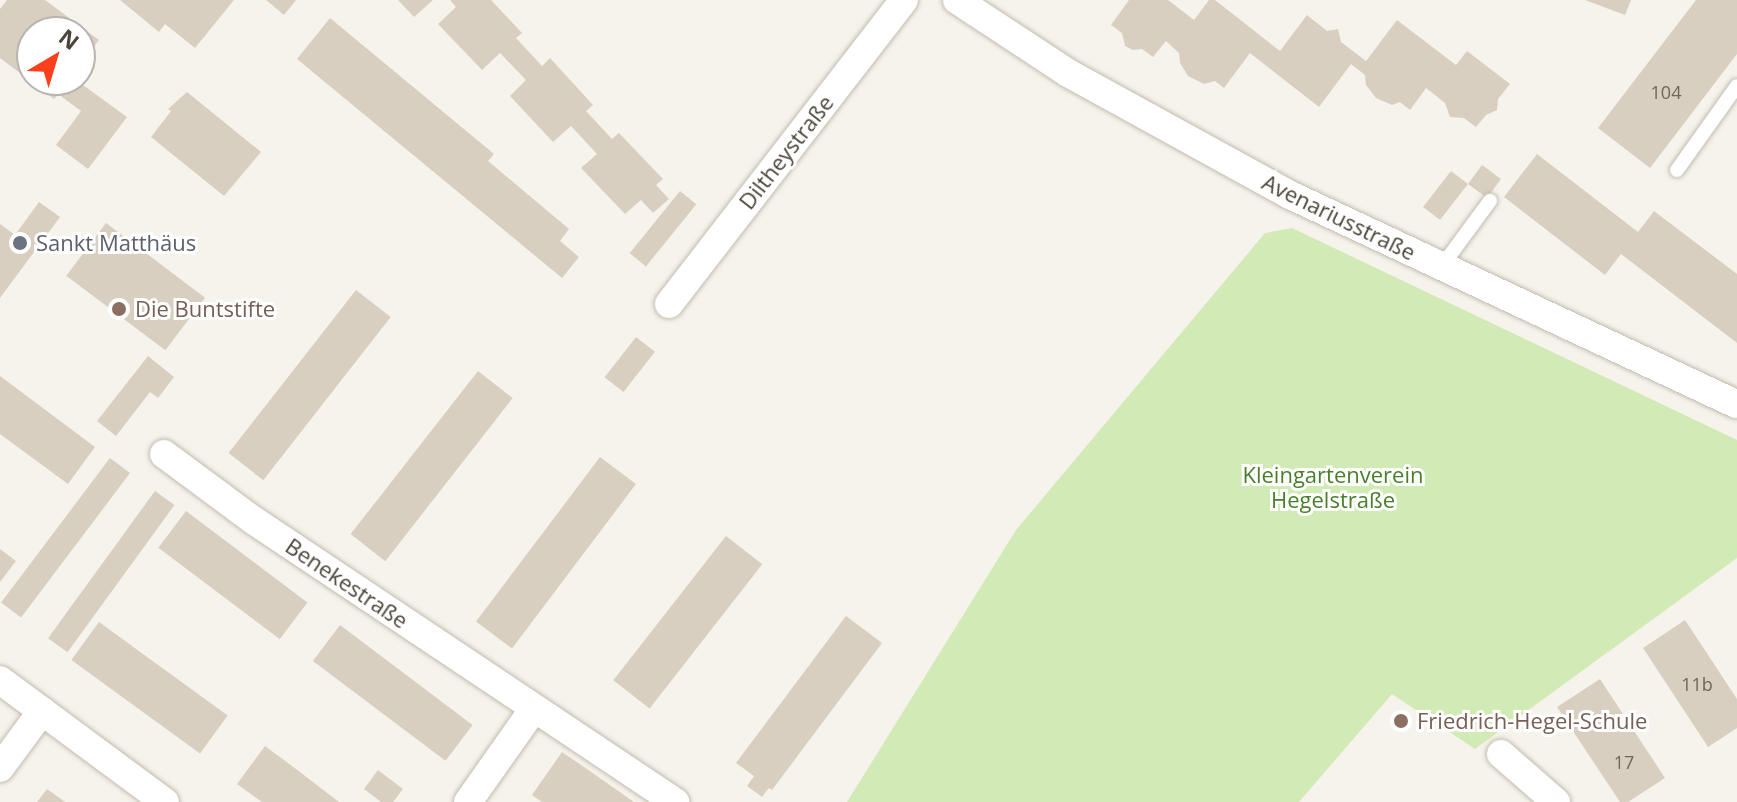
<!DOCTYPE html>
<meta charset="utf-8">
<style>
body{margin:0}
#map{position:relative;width:1737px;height:802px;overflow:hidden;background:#f6f3ec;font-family:"Open Sans",sans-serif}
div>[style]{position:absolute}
.green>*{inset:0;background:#d2eab5}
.building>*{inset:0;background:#d8cfc1;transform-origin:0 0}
.roads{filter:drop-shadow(0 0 2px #c2bbae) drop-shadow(0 0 2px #c2bbae)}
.lane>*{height:14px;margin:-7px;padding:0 7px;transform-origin:7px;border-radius:7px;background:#fff}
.street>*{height:28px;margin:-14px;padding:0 14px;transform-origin:14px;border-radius:14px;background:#fff}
.dots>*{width:22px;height:22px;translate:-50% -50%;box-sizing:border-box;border:4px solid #fff;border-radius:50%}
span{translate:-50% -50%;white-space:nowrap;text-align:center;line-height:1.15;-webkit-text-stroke:6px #fff;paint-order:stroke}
.number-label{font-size:18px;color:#6e675b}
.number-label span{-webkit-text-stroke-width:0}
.street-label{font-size:22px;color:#4b4439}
.worship-label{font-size:22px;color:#5b616d}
.left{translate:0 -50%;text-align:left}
.education-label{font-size:22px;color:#785e54}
.park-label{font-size:22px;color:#4a7f2a}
.north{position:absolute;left:16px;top:16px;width:80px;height:80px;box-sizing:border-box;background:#fff;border:2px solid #b7b4b0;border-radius:50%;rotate:38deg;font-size:22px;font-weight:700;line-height:32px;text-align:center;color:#4b4439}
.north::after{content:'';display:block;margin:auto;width:28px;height:36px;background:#fc3f1d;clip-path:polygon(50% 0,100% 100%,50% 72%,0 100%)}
</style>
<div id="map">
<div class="green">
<div style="clip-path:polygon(1292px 228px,1737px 440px,1737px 558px,1475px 749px,1392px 694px,1299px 802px,847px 802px,1016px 530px,1265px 233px)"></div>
</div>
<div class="building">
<div style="clip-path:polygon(7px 0,45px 0,99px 40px,80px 65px,80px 32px,32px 32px,32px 80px,76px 80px,127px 117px,88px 169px,56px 145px,81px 111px,58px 94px,54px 99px,0 58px,0 9px)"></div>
<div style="clip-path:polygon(120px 0,234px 0,195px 48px,165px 24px,159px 32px)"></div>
<div style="clip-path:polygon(266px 0,296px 0,284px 15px)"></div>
<div style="clip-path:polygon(398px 0,433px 0,414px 17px)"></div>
<div style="clip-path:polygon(450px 0,491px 0,522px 33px,516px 38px,542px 66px,550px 58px,593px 105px,586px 111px,612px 139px,619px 133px,663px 179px,656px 185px,669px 199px,653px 213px,641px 200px,625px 214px,581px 168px,597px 154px,571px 126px,553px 142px,510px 96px,526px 80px,500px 53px,482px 70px,438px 24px,456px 7px)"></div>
<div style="clip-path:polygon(1129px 0,1168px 0,1194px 20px,1209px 0,1215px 0,1280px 51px,1307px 15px,1327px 31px,1338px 29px,1341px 42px,1366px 61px,1397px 20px,1456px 65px,1467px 51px,1510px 84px,1498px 99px,1497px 110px,1486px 115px,1476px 127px,1464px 118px,1450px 117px,1445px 103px,1426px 88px,1410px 110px,1400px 102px,1392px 105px,1376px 98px,1366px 85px,1365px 75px,1351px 64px,1319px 107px,1250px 53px,1224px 88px,1215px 81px,1204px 84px,1188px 76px,1180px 63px,1179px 53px,1166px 41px,1153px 57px,1142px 49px,1133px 50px,1125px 46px,1122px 33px,1111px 25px)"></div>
<div style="clip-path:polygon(1585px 0,1631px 0,1625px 15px)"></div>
<div style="clip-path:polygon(1696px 0,1737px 0,1737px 54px,1650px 168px,1598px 128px)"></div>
<div style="clip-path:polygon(330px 18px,494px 154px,488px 161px,569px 229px,560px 241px,579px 257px,562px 278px,297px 59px)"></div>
<div style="clip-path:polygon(187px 92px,261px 152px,224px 196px,151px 137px,171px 111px,168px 109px)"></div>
<div style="clip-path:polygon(1537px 154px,1638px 232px,1654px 211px,1737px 274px,1737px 343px,1621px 254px,1605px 275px,1504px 197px)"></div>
<div style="clip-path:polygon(1482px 165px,1501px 179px,1487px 198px,1468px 184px,1440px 220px,1423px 207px,1451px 171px,1468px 184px)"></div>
<div style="left:680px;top:191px;width:21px;height:80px;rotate:39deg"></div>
<div style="clip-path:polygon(39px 202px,60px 217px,0 298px,0 224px,15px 235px)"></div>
<div style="left:106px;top:223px;width:124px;height:66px;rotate:37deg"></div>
<div style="left:356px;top:290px;width:44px;height:207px;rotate:38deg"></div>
<div style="left:636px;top:337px;width:24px;height:51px;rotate:38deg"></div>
<div style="clip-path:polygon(148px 356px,174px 377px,158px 398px,150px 392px,116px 436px,97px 421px)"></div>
<div style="left:478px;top:371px;width:44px;height:207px;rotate:38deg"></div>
<div style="clip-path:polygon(0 376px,95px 447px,68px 484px,0 434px)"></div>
<div style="left:600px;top:457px;width:45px;height:206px;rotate:37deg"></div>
<div style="left:110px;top:458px;width:25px;height:181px;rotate:37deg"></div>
<div style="left:155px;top:491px;width:24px;height:182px;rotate:36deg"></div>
<div style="left:186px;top:511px;width:152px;height:46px;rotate:37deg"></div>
<div style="left:726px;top:536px;width:46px;height:183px;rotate:38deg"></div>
<div style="clip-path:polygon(0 549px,16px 561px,0 582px)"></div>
<div style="clip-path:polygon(846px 616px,882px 643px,772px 790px,769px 788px,762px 797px,747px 786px,754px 776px,736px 763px)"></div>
<div style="clip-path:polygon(1685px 620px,1737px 699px,1737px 728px,1708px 747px,1643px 648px)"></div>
<div style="left:99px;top:622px;width:159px;height:47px;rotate:36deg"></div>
<div style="left:340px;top:625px;width:166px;height:45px;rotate:37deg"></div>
<div style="clip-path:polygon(1600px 679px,1665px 778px,1628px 802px,1620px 802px,1557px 707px)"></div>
<div style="clip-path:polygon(265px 746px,296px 769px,339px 802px,262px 802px,237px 784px)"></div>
<div style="clip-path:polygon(562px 752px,587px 769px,634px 802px,542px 802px,532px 795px)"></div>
<div style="clip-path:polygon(378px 770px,403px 789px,393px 802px,381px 802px,364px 789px)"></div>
<div style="clip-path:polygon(47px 789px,65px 802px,37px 802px)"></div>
</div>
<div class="roads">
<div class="lane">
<div style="left:1677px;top:170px;width:103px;rotate:-54.5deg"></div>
<div style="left:1442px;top:266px;width:81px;rotate:-53.6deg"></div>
</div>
<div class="street">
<div style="left:957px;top:0;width:133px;rotate:33.3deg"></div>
<div style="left:1068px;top:73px;width:253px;rotate:28.8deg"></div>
<div style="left:1290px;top:195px;width:493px;rotate:25.1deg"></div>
<div style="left:669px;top:304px;width:384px;rotate:-52.3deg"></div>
<div style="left:164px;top:454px;width:111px;rotate:36.6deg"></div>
<div style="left:253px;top:520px;width:508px;rotate:33.75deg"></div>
<div style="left:0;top:680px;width:205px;rotate:36.5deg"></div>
<div style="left:1501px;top:754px;width:73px;rotate:41.1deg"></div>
<div style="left:0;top:768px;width:71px;rotate:-53.6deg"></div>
<div style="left:468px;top:802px;width:113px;rotate:-54.8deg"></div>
</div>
</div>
<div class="dots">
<div style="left:20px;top:243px;background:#6b7280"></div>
<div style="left:119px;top:309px;background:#8d6e63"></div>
<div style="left:1401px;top:721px;background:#8d6e63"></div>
</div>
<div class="number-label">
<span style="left:1666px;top:92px">104</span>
<span style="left:1697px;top:684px">11b</span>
<span style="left:1624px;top:762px">17</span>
</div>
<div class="street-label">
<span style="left:786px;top:152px;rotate:-52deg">Diltheystraße</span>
<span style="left:1339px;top:217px;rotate:26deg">Avenariusstraße</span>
<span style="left:347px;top:583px;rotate:34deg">Benekestraße</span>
</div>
<div class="worship-label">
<span class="left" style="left:36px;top:243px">Sankt Matthäus</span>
</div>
<div class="education-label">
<span class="left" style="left:135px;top:309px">Die Buntstifte</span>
<span class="left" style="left:1417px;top:721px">Friedrich-Hegel-Schule</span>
</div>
<div class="park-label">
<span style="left:1333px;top:487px">Kleingartenverein<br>Hegelstraße</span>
</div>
<div class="north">N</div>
</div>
